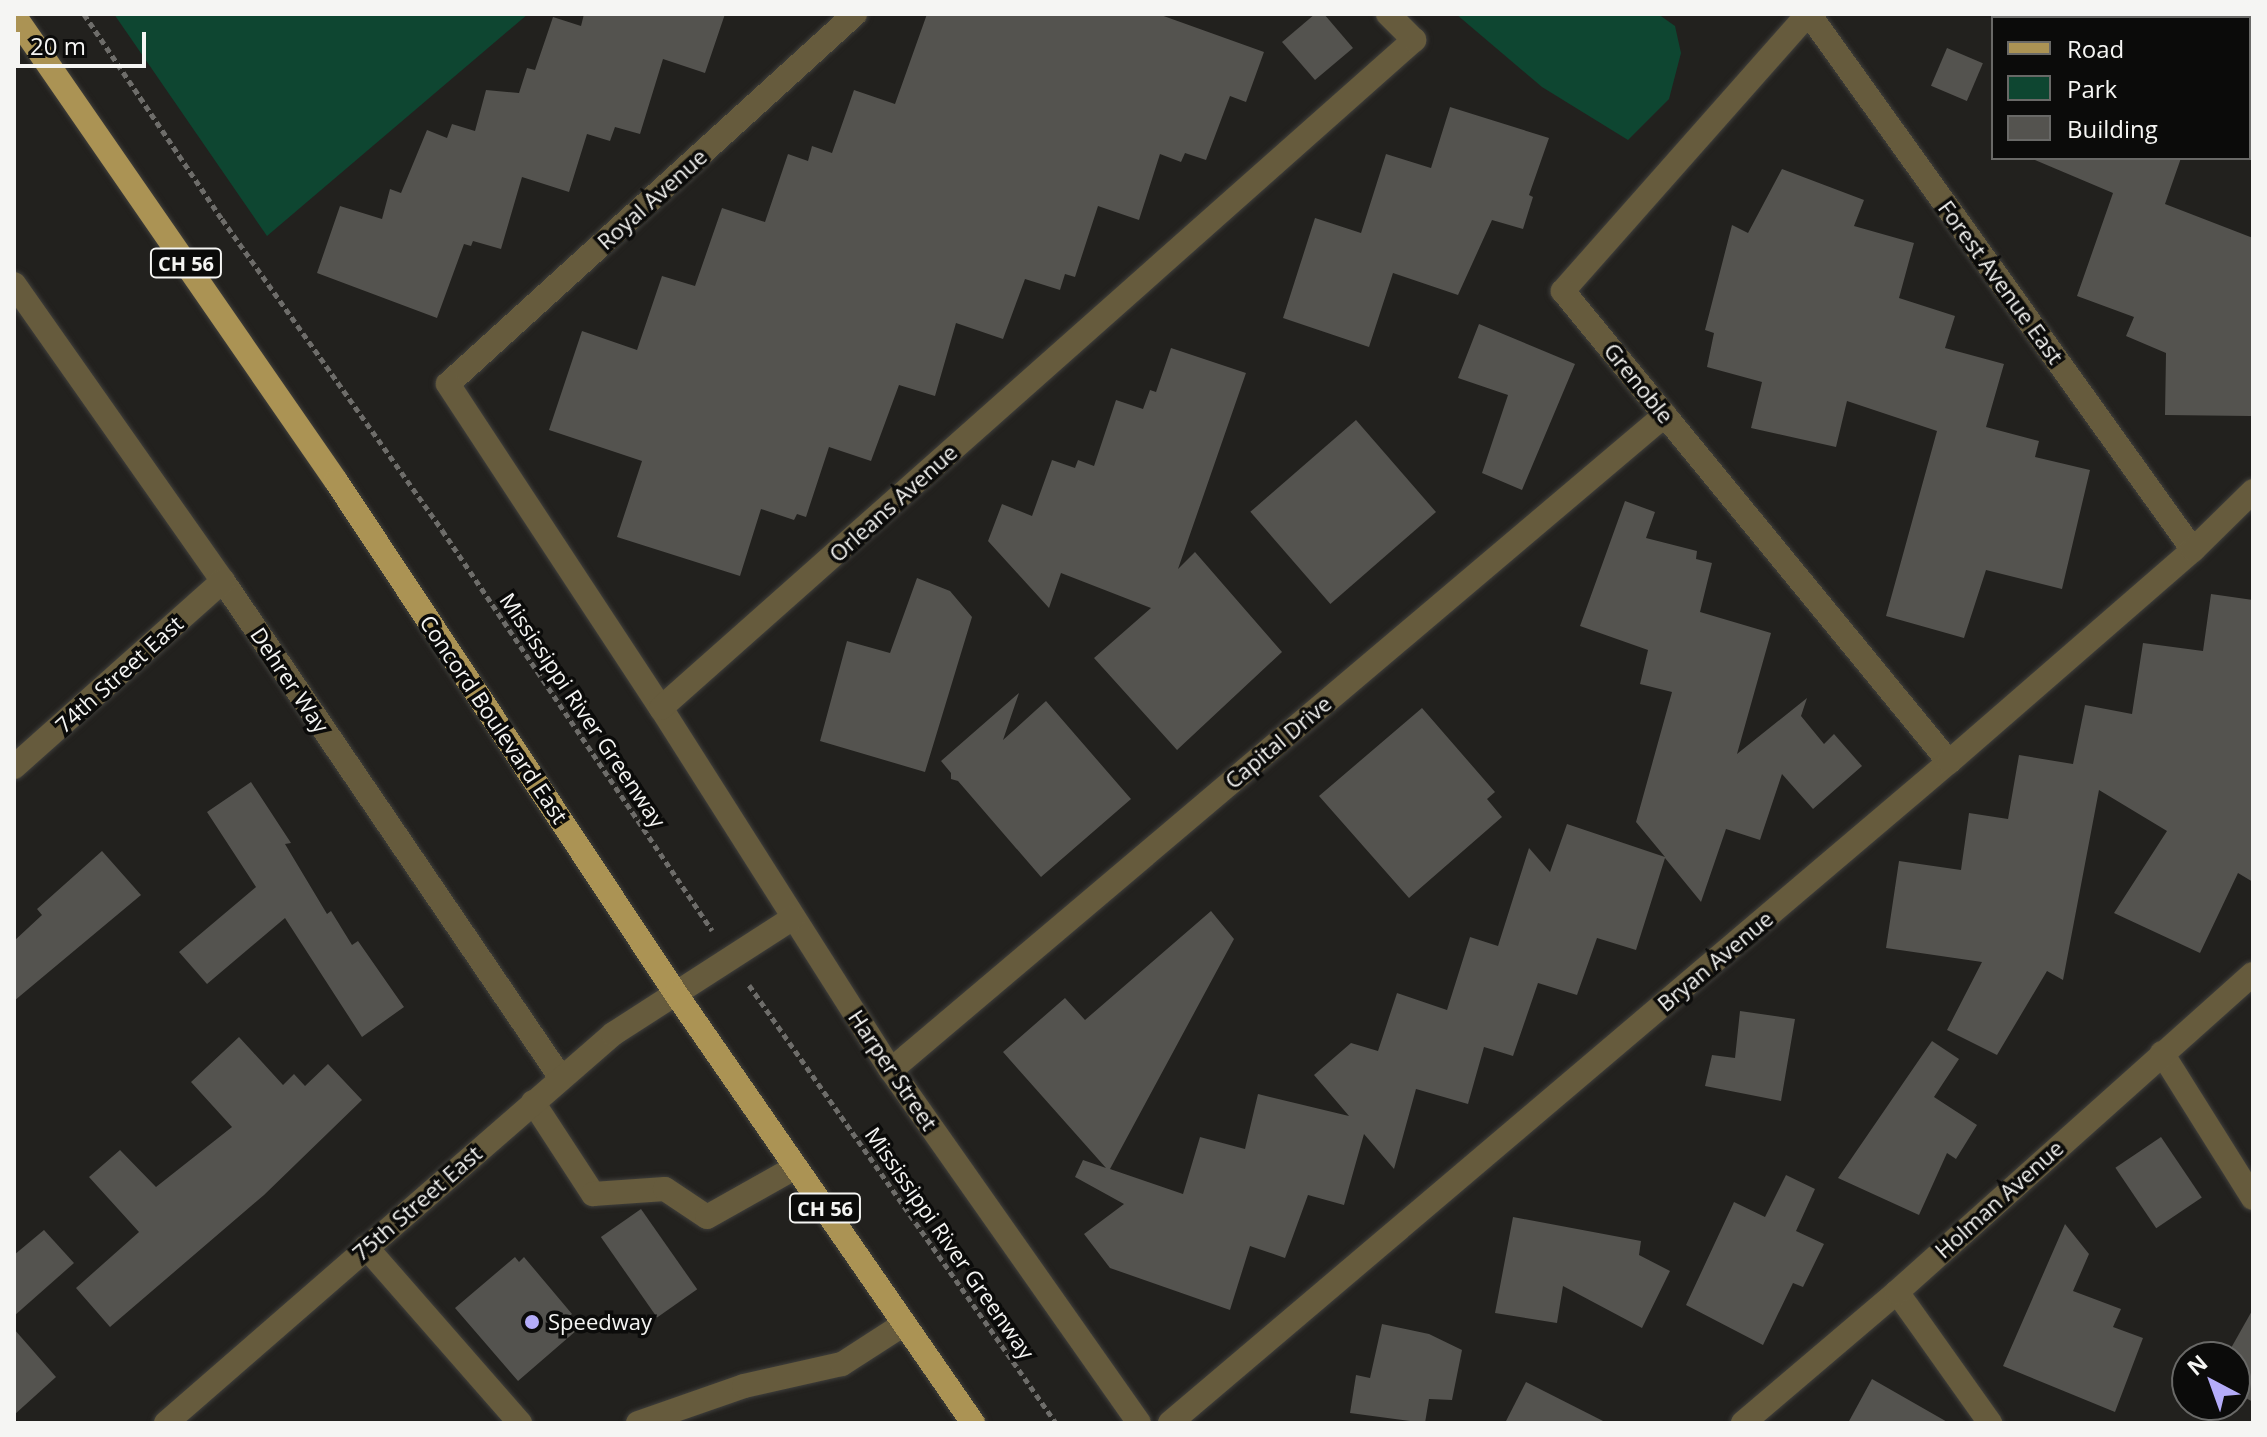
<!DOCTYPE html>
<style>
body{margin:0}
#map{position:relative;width:2267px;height:1437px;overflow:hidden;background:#22211e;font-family:"Open Sans",sans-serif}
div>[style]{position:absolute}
.green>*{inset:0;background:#0e4631}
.building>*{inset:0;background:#54534f;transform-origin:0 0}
.path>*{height:5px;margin-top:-2.5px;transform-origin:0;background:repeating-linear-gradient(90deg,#6e6d6a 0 6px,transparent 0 10px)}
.roads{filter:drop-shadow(0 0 2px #403f3c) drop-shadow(0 0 2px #403f3c)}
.minor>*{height:24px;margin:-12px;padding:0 12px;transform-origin:12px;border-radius:12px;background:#665b3d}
.major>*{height:24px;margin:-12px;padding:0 12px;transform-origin:12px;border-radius:12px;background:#ab9354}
.dots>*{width:22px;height:22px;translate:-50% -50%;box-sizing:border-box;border:4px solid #0b0b0a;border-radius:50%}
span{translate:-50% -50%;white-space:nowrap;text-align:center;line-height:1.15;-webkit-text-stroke:7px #0b0b0a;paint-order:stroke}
.shield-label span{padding:2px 6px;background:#0b0b0a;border:2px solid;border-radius:6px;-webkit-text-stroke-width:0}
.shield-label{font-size:20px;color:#f5f5f3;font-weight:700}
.street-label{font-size:22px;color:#f5f5f3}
.poi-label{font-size:22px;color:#f5f5f3}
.left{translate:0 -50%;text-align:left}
.frame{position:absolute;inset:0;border:16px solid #f5f5f3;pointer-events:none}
.legend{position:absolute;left:1991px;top:16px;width:260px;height:144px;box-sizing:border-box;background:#0b0b0a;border:2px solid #696967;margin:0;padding:10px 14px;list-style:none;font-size:24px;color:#f5f5f3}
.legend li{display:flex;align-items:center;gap:16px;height:40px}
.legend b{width:40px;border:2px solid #696967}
.north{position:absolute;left:2171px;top:1341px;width:80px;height:80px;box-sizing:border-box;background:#0b0b0a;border:2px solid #696967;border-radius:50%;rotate:319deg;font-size:22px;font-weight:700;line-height:32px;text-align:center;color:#f5f5f3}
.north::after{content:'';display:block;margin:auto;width:28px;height:36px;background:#b4acf9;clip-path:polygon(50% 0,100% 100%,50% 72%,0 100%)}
.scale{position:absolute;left:16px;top:32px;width:130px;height:36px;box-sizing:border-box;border:4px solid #f5f5f3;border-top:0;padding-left:10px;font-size:24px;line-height:28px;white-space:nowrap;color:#f5f5f3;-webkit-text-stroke:6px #0b0b0a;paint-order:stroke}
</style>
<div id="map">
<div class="green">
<div style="clip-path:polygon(114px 14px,528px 14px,267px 236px)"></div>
<div style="clip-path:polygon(1456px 14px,1658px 14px,1675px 26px,1681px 53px,1669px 99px,1628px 140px,1542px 87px)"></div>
</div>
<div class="building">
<div style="clip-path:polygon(584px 14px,725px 14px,705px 73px,663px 59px,640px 134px,615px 127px,610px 141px,587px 134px,569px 192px,522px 177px,501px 249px,473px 241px,471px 246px,464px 244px,437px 318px,317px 273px,340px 206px,382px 219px,390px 189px,401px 193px,427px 130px,447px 138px,452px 124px,475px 131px,486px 90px,519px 93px,527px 68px,535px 70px,553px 17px,581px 26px)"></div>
<div style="clip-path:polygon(927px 14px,1158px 14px,1264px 52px,1246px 102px,1230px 96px,1206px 160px,1185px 153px,1181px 162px,1160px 154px,1139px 220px,1098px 206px,1075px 277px,1065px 274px,1060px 290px,1025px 279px,1003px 339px,956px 323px,935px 396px,899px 385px,871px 461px,829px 447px,806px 517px,797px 514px,794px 520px,761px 509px,740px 576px,617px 537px,642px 461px,549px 430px,582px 331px,637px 350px,662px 276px,695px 286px,722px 208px,765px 222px,788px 154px,808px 161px,812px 146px,832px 153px,854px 90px,895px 104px)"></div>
<div style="clip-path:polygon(1315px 14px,1324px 14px,1353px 48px,1315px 80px,1282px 42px)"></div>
<div style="left:1947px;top:48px;width:39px;height:41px;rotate:23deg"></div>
<div style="clip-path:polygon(1450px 107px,1549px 138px,1529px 195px,1533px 197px,1523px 229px,1492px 220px,1458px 295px,1393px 273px,1369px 347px,1283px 318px,1315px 218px,1361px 233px,1386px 154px,1431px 168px)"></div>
<div style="clip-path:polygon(2030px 158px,2181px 158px,2165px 204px,2253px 238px,2251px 416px,2165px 415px,2166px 353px,2126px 336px,2134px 317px,2077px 296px,2113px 193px)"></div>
<div style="clip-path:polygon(1782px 169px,1864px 200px,1854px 226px,1914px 243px,1899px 298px,1955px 316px,1945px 348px,2004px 364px,1986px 427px,2039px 441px,2035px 457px,2090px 470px,2062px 589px,1986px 570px,1964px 638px,1886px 616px,1937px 431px,1847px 401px,1836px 447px,1751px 428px,1762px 382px,1707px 367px,1714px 333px,1705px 330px,1732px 225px,1748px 233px)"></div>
<div style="clip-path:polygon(1479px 324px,1575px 364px,1522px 490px,1482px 473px,1508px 395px,1458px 378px)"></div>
<div style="clip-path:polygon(1171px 348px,1246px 373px,1178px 569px,1195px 552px,1282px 652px,1177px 750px,1094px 658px,1151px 608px,1061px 573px,1049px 608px,988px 541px,1002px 504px,1032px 516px,1052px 460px,1075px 468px,1078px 460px,1094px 466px,1116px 400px,1143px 409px,1150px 390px,1156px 392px)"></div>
<div style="left:1356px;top:420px;width:122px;height:140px;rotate:49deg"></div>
<div style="clip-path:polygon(1625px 501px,1655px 512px,1646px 538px,1697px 551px,1696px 559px,1712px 563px,1700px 612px,1771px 633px,1737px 754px,1807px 698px,1801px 716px,1824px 744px,1834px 734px,1862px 766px,1813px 809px,1782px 774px,1760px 840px,1726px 829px,1701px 902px,1665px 858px,1636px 950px,1597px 938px,1577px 995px,1538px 983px,1513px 1056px,1484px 1047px,1468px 1104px,1416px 1089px,1394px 1169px,1364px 1134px,1344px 1205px,1308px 1195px,1285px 1258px,1250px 1246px,1230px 1310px,1110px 1268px,1084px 1234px,1124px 1204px,1075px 1177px,1083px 1160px,1106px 1168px,1003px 1052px,1065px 998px,1085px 1020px,1211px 911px,1234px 939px,1110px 1169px,1183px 1194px,1200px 1137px,1245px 1149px,1258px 1094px,1349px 1116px,1314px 1075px,1351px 1043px,1378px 1051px,1397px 993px,1447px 1010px,1470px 937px,1498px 946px,1529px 848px,1550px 872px,1567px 824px,1665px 857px,1636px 822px,1672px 692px,1640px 684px,1648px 650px,1580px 626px)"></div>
<div style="clip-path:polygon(917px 578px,950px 591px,972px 617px,925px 772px,820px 741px,847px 641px,890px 653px)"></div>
<div style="clip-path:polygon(2211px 594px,2253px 600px,2253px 882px,2238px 873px,2200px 953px,2114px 913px,2167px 831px,2099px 790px,2063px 980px,2047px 971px,1997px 1055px,1947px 1030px,1982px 962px,1886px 948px,1899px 861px,1961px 870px,1969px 813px,2008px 819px,2019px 755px,2073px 764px,2085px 705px,2132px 714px,2143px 643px,2203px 651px)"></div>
<div style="clip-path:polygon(1019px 693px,1003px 740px,1046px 701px,1131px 799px,1041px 877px,958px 781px,951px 779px,951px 773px,941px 761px)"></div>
<div style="clip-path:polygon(1422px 708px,1495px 792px,1487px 799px,1502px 817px,1409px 898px,1319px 796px)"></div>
<div style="clip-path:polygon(251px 782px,291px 843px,285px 844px,327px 914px,331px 911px,352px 945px,358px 941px,404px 1007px,362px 1037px,285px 918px,207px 984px,179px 952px,256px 887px,207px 812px)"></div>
<div style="clip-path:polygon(102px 851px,141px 895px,14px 1001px,14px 941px,42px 915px,37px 909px)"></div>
<div style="clip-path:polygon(1740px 1011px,1795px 1019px,1781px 1101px,1705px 1086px,1712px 1055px,1735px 1058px)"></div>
<div style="clip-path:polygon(239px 1037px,283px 1085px,294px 1074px,305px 1086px,328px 1064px,362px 1100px,264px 1195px,110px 1327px,76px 1288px,139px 1232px,89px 1177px,120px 1150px,156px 1187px,232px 1127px,191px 1082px)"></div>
<div style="clip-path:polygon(1932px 1041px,1959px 1059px,1934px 1097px,1977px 1125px,1956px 1159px,1947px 1153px,1919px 1215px,1838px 1178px)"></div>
<div style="left:2161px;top:1137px;width:73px;height:55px;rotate:56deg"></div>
<div style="clip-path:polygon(1786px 1175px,1815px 1189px,1796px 1231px,1824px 1244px,1803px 1287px,1793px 1283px,1763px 1345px,1686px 1305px,1734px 1202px,1765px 1217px)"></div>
<div style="left:641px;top:1209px;width:98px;height:49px;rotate:55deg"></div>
<div style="clip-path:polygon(1513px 1217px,1641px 1241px,1639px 1255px,1670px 1271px,1642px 1328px,1563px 1286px,1557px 1323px,1495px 1313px)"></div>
<div style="clip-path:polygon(2065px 1224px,2089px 1254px,2073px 1291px,2121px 1309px,2113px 1327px,2143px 1338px,2115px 1412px,2003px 1366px)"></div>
<div style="clip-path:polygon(44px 1230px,74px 1263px,14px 1316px,14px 1255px)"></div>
<div style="clip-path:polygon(515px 1257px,519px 1262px,524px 1257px,572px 1314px,567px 1318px,577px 1330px,518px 1381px,455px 1308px)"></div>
<div style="clip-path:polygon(2253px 1309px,2253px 1402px,2235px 1392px,2235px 1357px,2226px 1357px)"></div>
<div style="clip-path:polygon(1382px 1324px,1429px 1334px,1462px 1350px,1452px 1400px,1429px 1399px,1425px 1423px,1350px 1413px,1356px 1375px,1370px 1378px)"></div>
<div style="clip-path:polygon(14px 1329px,56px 1377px,14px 1415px)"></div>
<div style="clip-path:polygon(1872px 1379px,1949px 1423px,1848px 1423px)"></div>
<div style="clip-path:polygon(1526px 1382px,1607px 1423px,1505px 1423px)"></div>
</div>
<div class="path">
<div style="left:84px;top:14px;width:247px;rotate:56.1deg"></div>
<div style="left:222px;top:219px;width:381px;rotate:54.7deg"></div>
<div style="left:442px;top:530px;width:483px;rotate:56deg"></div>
<div style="left:749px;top:985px;width:535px;rotate:54.97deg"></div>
</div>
<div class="roads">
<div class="minor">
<div style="left:855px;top:14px;width:550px;rotate:137.73deg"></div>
<div style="left:448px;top:384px;width:388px;rotate:56.7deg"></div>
<div style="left:661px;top:708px;width:429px;rotate:57.6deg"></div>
<div style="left:891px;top:1070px;width:431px;rotate:54.9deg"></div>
<div style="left:1808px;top:14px;width:370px;rotate:131.5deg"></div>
<div style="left:1563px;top:291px;width:609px;rotate:50.66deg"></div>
<div style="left:1809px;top:14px;width:659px;rotate:54.38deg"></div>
<div style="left:14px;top:284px;width:363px;rotate:54.9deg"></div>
<div style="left:223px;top:581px;width:601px;rotate:55.78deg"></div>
<div style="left:661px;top:708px;width:1007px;rotate:-41.58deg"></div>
<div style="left:1414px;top:40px;width:37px;rotate:-135deg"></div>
<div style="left:14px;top:767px;width:280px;rotate:-41.7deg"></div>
<div style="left:2162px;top:1053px;width:171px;rotate:57.9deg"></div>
<div style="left:891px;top:1070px;width:1014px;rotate:-40.24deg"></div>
<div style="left:533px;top:1102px;width:110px;rotate:56.9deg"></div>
<div style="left:593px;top:1194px;width:72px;rotate:-4deg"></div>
<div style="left:665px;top:1189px;width:50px;rotate:33.7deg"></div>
<div style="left:707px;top:1217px;width:102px;rotate:-29.3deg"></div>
<div style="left:366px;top:1247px;width:234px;rotate:48.8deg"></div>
<div style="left:1897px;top:1292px;width:161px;rotate:54.6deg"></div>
<div style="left:166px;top:1423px;width:593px;rotate:-41.03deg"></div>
<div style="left:613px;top:1034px;width:214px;rotate:-32.8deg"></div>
<div style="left:638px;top:1423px;width:112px;rotate:-19.2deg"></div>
<div style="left:744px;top:1386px;width:100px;rotate:-12.7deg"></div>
<div style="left:842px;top:1364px;width:74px;rotate:-32.8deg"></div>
<div style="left:1170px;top:1423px;width:1022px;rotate:-40.32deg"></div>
<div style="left:1949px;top:762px;width:323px;rotate:-41deg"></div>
<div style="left:2193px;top:550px;width:84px;rotate:-44.5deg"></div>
<div style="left:1743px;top:1423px;width:202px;rotate:-40.4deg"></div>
<div style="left:1897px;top:1292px;width:477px;rotate:-41.8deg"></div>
</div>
<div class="major">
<div style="left:14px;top:15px;width:566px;rotate:55.36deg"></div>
<div style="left:336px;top:481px;width:615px;rotate:56.46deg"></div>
<div style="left:676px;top:994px;width:522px;rotate:55.3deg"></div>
</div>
</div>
<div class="dots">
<div style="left:532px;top:1322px;background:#b4acf9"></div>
</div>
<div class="shield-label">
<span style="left:186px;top:263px">CH 56</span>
<span style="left:825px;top:1208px">CH 56</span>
</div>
<div class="street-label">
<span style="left:652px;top:199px;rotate:-42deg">Royal Avenue</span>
<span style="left:2001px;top:282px;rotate:54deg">Forest Avenue East</span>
<span style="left:1639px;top:383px;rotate:51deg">Grenoble</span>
<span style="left:893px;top:503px;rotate:-42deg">Orleans Avenue</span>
<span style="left:119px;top:674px;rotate:-42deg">74th Street East</span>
<span style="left:290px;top:680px;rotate:56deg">Dehrer Way</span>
<span style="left:583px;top:710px;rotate:56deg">Mississippi River Greenway</span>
<span style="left:494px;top:719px;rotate:56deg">Concord Boulevard East</span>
<span style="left:1278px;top:742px;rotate:-40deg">Capital Drive</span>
<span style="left:1715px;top:961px;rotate:-40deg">Bryan Avenue</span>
<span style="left:893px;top:1070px;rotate:56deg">Harper Street</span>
<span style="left:1999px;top:1199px;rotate:-42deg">Holman Avenue</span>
<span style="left:417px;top:1203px;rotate:-41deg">75th Street East</span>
<span style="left:950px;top:1243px;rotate:55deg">Mississippi River Greenway</span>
</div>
<div class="poi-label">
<span class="left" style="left:548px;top:1322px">Speedway</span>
</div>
<div class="frame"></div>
<ul class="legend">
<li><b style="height:10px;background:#ab9354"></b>Road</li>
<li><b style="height:22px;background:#0e4631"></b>Park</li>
<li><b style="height:22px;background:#54534f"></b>Building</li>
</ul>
<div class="north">N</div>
<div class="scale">20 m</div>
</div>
